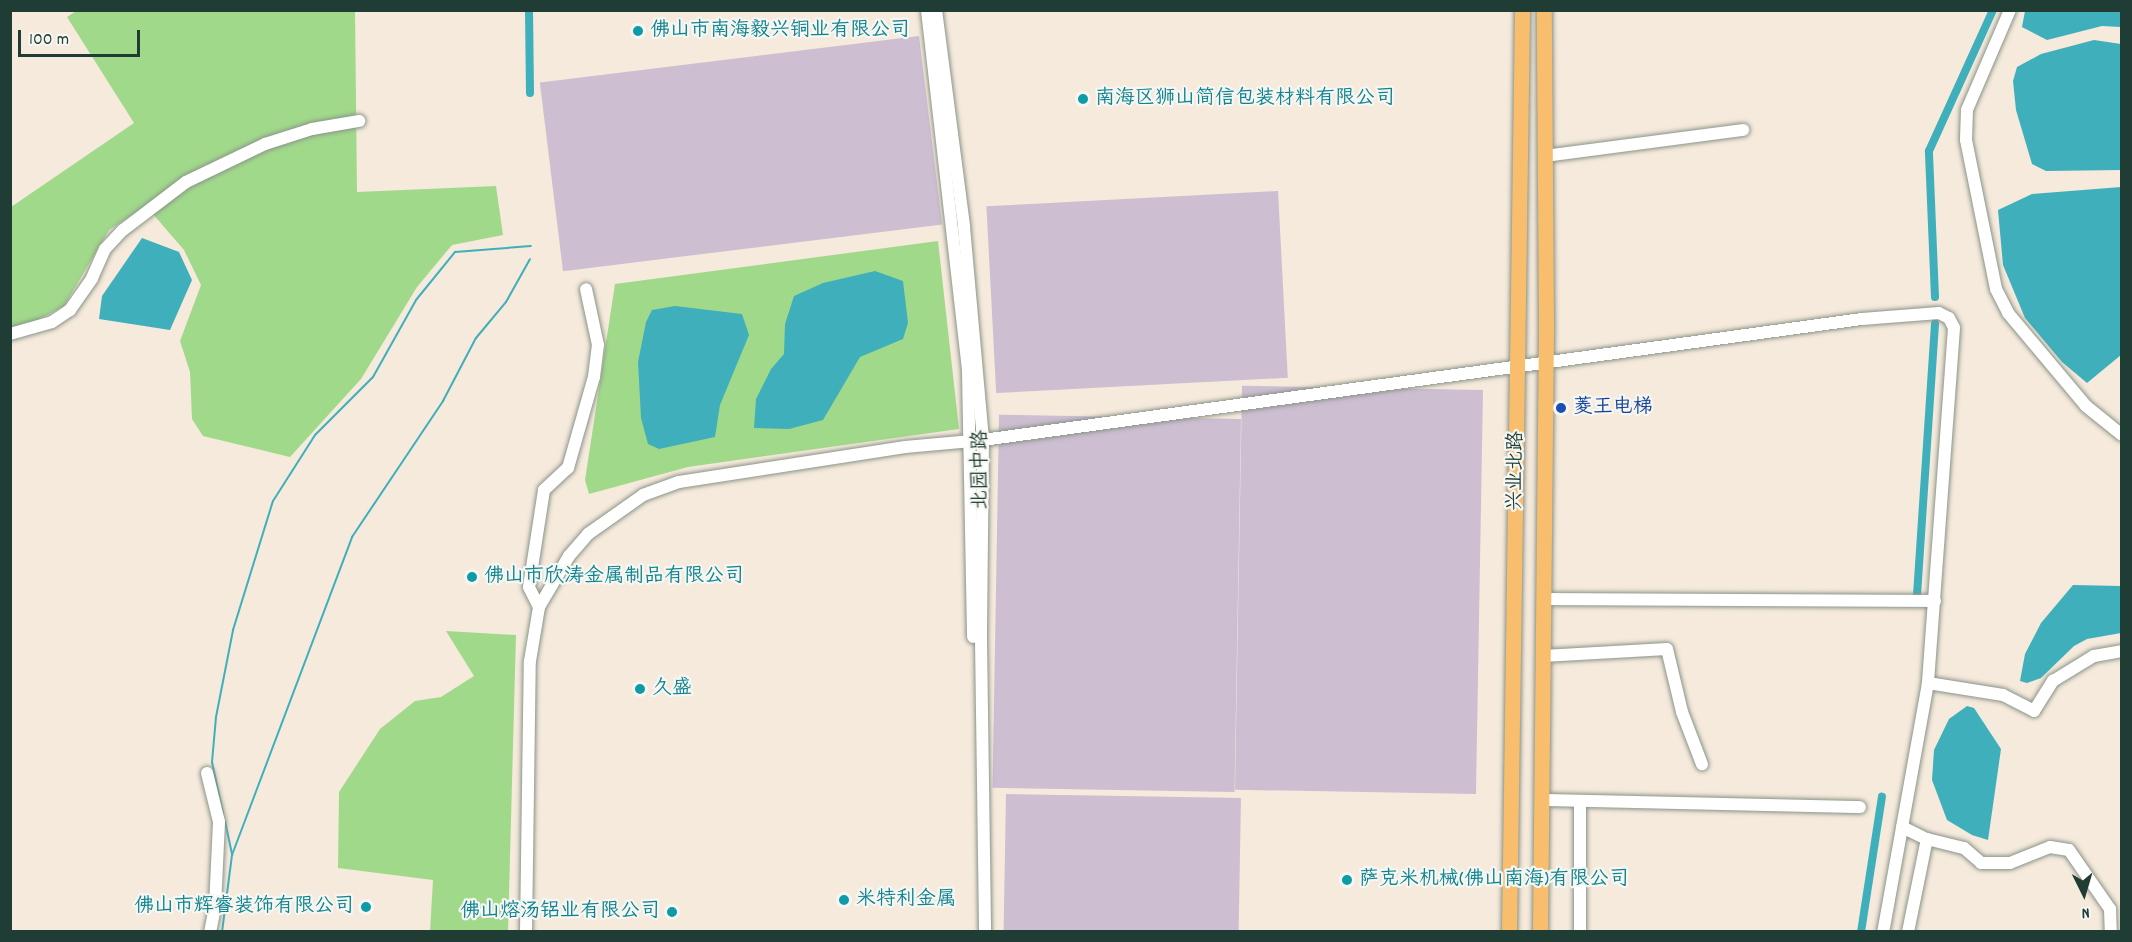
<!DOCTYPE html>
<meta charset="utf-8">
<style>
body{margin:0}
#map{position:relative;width:2132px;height:942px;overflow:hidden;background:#f5eadc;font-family:Dekko,"LXGW WenKai TC",sans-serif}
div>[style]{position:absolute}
.industrial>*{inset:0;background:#cdbed2;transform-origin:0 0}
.green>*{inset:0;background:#a1d98b}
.water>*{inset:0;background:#3fafbb}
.stream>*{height:2px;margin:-1px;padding:0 1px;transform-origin:1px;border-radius:1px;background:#3fafbb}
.canal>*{height:8px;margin:-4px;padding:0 4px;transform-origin:4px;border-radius:4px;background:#3fafbb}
.roads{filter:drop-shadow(0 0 2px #8a9488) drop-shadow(0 0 2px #8a9488)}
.minor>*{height:12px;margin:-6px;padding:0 6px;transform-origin:6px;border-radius:6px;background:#fff}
.major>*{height:15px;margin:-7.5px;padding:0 7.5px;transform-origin:7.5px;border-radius:7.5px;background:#f9be6d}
.dots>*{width:16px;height:16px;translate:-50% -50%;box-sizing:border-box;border:3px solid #f6f6f2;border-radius:50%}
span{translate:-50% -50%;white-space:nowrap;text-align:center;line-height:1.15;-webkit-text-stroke:4.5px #f6f6f2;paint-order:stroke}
.culture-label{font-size:20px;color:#0d838f}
.left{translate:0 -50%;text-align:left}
.right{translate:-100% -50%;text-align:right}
.transit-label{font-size:20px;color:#164399}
.street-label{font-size:20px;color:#1f3d34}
.frame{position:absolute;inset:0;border:12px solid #1f3d34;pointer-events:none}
.north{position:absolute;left:2054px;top:864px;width:60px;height:60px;-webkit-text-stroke:4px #f6f6f2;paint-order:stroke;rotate:175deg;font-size:16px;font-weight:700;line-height:24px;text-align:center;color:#1f3d34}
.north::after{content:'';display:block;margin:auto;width:21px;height:27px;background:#1f3d34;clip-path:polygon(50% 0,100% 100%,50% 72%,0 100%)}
.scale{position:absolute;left:18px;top:30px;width:122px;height:27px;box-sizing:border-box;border:3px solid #1f3d34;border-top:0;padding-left:8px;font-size:18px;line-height:21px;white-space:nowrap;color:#1f3d34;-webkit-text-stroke:4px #f6f6f2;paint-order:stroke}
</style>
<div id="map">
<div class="industrial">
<div style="left:919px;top:36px;width:190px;height:382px;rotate:83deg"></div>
<div style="left:1278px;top:191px;width:187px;height:292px;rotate:87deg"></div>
<div style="left:1483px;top:390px;width:404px;height:241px;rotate:91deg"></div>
<div style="left:1241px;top:419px;width:373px;height:242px;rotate:91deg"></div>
<div style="left:1006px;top:794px;width:235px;height:137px;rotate:1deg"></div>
</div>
<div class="green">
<div style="clip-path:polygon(76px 11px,355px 11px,357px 192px,496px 186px,503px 235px,452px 245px,417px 287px,361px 379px,290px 457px,203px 436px,192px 419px,190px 372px,180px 341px,201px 285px,184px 250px,146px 206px,109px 230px,64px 306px,34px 322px,11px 328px,11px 207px,134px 123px,67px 17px)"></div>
<div style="clip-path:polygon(938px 241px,959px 429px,688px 467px,589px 494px,585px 480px,615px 284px)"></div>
<div style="clip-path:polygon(446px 631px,516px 635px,508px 931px,430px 931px,433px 880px,338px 868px,339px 792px,380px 729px,415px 701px,441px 697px,474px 676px)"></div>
</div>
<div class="water">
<div style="clip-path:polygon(2025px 11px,2121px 11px,2121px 27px,2102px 26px,2047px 40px,2022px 27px)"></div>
<div style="clip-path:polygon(2094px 40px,2121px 44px,2121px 170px,2046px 171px,2032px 164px,2016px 110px,2013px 81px,2017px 67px,2041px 54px)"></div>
<div style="clip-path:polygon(2121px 187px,2121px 355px,2087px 383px,2062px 362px,2025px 318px,2003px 265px,1998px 210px,2032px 194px)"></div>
<div style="clip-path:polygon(142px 238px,179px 252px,192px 280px,170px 330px,99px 319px,102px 296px)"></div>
<div style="clip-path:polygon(875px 271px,903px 281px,908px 323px,903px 339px,860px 357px,823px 420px,789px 429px,754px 428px,756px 399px,771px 369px,784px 354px,785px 324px,794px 296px,823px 283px)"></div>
<div style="clip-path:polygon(675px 306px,742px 314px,749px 335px,720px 405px,715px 437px,659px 449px,648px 444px,641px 418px,638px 362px,646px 322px,652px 310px)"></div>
<div style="clip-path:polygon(2073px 585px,2121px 586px,2121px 633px,2087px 639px,2074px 646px,2041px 678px,2027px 683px,2020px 681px,2025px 654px,2041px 623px)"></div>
<div style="clip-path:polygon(1967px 706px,1974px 708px,2001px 749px,1988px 840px,1972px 835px,1947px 820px,1932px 780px,1934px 750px,1949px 719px)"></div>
</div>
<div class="stream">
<div style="left:223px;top:813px;width:52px;rotate:-102.2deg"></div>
<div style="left:212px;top:762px;width:45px;rotate:-84.9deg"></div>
<div style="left:216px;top:717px;width:89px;rotate:-78.9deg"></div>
<div style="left:233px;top:630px;width:135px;rotate:-72.8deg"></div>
<div style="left:273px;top:501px;width:78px;rotate:-57.5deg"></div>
<div style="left:315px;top:435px;width:82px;rotate:-45deg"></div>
<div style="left:373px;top:377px;width:88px;rotate:-60.8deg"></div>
<div style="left:416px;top:300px;width:62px;rotate:-50.9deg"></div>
<div style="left:455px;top:252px;width:76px;rotate:-4.5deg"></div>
<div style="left:225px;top:821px;width:35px;rotate:78deg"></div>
<div style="left:222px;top:932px;width:78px;rotate:-82.6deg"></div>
<div style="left:232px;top:855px;width:340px;rotate:-69.3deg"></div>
<div style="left:352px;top:537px;width:164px;rotate:-56.2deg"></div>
<div style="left:443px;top:401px;width:71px;rotate:-62.4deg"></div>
<div style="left:476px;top:338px;width:47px;rotate:-50.2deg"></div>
<div style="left:506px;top:302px;width:49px;rotate:-60.8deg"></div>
</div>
<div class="canal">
<div style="left:529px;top:10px;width:83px;rotate:89.3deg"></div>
<div style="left:1935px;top:297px;width:146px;rotate:-92.4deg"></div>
<div style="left:1929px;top:151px;width:155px;rotate:-65.6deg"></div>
<div style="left:1917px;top:595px;width:272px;rotate:-86.2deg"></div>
<div style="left:1861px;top:932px;width:137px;rotate:-81.2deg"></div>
</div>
<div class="roads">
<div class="minor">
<div style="left:927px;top:10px;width:364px;rotate:83.5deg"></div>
<div style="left:968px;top:372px;width:265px;rotate:88.9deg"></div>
<div style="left:936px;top:10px;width:219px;rotate:82.6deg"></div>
<div style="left:964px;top:227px;width:214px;rotate:84.9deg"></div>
<div style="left:983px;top:440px;width:200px;rotate:90.6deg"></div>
<div style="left:981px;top:640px;width:292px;rotate:89.2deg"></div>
<div style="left:2010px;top:10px;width:109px;rotate:113.3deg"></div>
<div style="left:1967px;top:110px;width:30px;rotate:92deg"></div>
<div style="left:1966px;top:140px;width:152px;rotate:78.6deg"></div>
<div style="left:1996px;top:289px;width:27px;rotate:63deg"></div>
<div style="left:2008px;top:313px;width:121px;rotate:50deg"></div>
<div style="left:2086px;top:406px;width:46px;rotate:38.9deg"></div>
<div style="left:1545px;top:156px;width:200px;rotate:-7.5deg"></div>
<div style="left:10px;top:334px;width:44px;rotate:-15.9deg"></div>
<div style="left:52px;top:322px;width:22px;rotate:-34deg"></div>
<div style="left:70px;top:310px;width:39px;rotate:-55deg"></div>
<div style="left:92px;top:278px;width:32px;rotate:-66deg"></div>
<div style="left:105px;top:249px;width:26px;rotate:-47deg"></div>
<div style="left:123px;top:230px;width:79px;rotate:-37.3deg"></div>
<div style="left:186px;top:182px;width:88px;rotate:-25.7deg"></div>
<div style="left:265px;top:144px;width:49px;rotate:-17.7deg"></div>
<div style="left:312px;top:129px;width:48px;rotate:-9.7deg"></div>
<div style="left:1544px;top:599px;width:391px;rotate:0.3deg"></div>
<div style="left:539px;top:607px;width:22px;rotate:-117deg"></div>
<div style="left:529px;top:587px;width:98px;rotate:-81.2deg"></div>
<div style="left:544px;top:490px;width:33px;rotate:-43deg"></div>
<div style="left:568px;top:468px;width:95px;rotate:-74.1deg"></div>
<div style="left:594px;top:377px;width:32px;rotate:-83deg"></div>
<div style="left:598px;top:345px;width:57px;rotate:-102.1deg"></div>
<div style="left:1543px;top:656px;width:124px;rotate:-3.2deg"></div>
<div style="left:1667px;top:649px;width:65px;rotate:76.6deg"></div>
<div style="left:1682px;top:712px;width:56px;rotate:69deg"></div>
<div style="left:1928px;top:683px;width:76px;rotate:9.1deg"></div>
<div style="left:2003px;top:695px;width:35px;rotate:27deg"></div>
<div style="left:2034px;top:711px;width:36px;rotate:-58deg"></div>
<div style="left:2053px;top:681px;width:48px;rotate:-31.4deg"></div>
<div style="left:2094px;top:656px;width:28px;rotate:-10deg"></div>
<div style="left:207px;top:773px;width:50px;rotate:76.2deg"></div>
<div style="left:219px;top:822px;width:85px;rotate:92.7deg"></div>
<div style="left:215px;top:907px;width:25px;rotate:101deg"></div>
<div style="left:1542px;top:800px;width:318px;rotate:1.3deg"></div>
<div style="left:1902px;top:827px;width:28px;rotate:26deg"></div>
<div style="left:1927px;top:839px;width:38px;rotate:14deg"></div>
<div style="left:1964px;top:848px;width:23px;rotate:41deg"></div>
<div style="left:1981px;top:863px;width:29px"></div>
<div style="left:2010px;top:863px;width:43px;rotate:-21.8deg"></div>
<div style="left:2050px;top:847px;width:19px;rotate:9deg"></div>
<div style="left:2069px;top:850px;width:72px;rotate:55.2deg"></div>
<div style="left:2110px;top:909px;width:23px;rotate:88deg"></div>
<div style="left:526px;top:932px;width:271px;rotate:-89.2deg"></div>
<div style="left:530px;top:661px;width:55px;rotate:-80.5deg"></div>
<div style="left:539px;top:607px;width:59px;rotate:-59.5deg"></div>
<div style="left:569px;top:556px;width:29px;rotate:-49deg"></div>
<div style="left:588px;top:534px;width:67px;rotate:-35.3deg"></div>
<div style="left:643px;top:495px;width:38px;rotate:-20deg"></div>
<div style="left:679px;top:482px;width:229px;rotate:-8.8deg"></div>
<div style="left:905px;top:447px;width:78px;rotate:-5.1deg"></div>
<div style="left:983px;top:440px;width:887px;rotate:-7.84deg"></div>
<div style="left:1862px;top:319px;width:77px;rotate:-4.5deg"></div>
<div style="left:1939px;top:313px;width:11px;rotate:27deg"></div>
<div style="left:1949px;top:318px;width:11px;rotate:63deg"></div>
<div style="left:1954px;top:328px;width:356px;rotate:94.2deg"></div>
<div style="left:1928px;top:683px;width:253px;rotate:100.2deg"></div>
<div style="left:1580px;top:932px;width:131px;rotate:-90deg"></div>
<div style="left:1908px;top:932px;width:95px;rotate:-78.5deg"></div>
</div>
<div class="major">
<div style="left:1509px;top:932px;width:922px;rotate:-89.19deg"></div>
<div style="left:1540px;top:932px;width:606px;rotate:-89.43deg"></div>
<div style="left:1546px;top:326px;width:316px;rotate:-90.4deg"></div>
</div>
</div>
<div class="dots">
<div style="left:638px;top:31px;background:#0f9aa8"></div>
<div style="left:1083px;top:99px;background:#0f9aa8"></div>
<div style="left:1561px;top:408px;background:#1a4fb4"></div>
<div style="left:472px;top:577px;background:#0f9aa8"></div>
<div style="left:640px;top:689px;background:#0f9aa8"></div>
<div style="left:1347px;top:880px;background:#0f9aa8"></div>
<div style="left:844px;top:900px;background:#0f9aa8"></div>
<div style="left:366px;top:907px;background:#0f9aa8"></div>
<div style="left:672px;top:912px;background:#0f9aa8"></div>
</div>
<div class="culture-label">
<span class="left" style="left:650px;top:31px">佛山市南海毅兴铜业有限公司</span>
<span class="left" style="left:1095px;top:99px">南海区狮山简信包装材料有限公司</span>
<span class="left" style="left:484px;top:577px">佛山市欣涛金属制品有限公司</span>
<span class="left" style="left:652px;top:689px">久盛</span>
<span class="left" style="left:1359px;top:880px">萨克米机械(佛山南海)有限公司</span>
<span class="left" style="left:856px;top:900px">米特利金属</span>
<span class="right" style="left:354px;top:907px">佛山市辉睿装饰有限公司</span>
<span class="right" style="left:660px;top:912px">佛山熔汤铝业有限公司</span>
</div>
<div class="transit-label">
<span class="left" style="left:1573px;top:408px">菱王电梯</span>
</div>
<div class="street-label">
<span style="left:982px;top:470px;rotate:-90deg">北园中路</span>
<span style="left:1517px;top:471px;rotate:-89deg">兴业北路</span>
</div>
<div class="frame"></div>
<div class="north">N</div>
<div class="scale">100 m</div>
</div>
